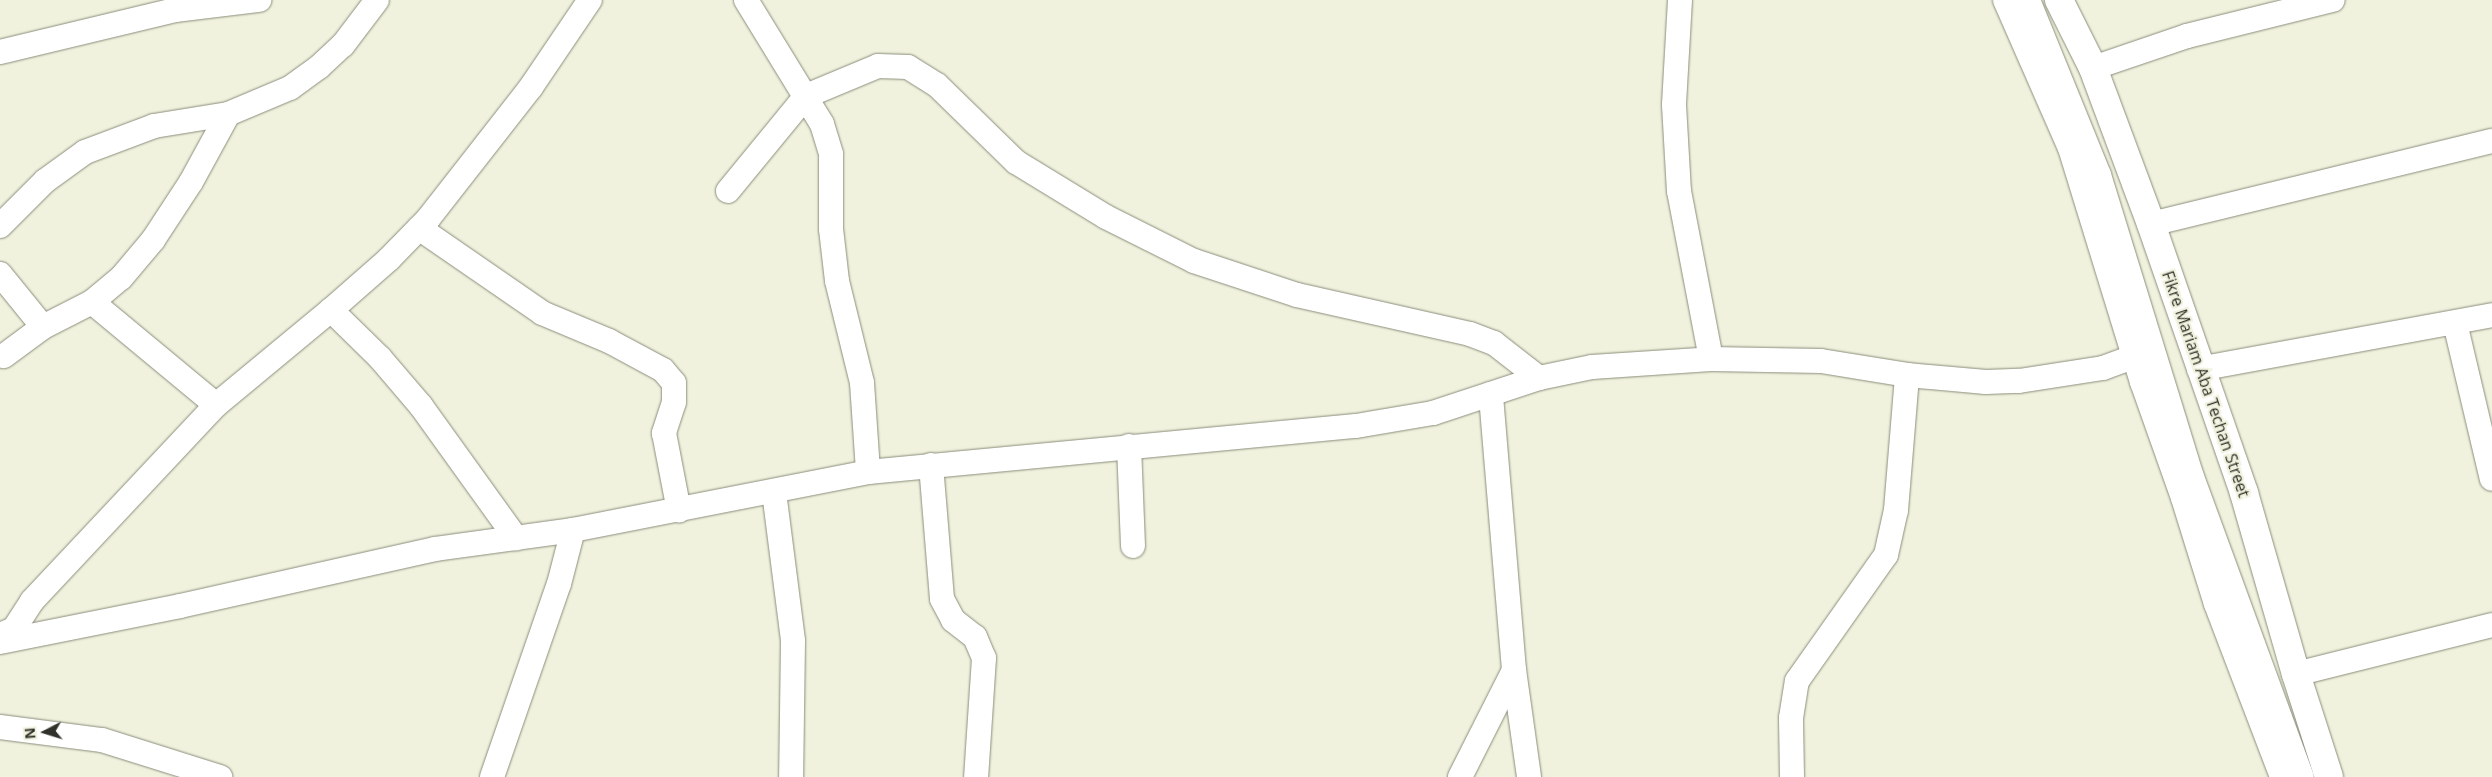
<!DOCTYPE html>
<style>
body{margin:0}
#map{position:relative;width:2492px;height:777px;overflow:hidden;background:#f0f2de;font-family:"Open Sans",sans-serif}
div>[style]{position:absolute}
.roads{filter:drop-shadow(0 0 1px #8b8d7b) drop-shadow(0 0 1px #8b8d7b)}
.minor>*{height:24px;margin:-12px;padding:0 12px;transform-origin:12px;border-radius:12px;background:#fff}
.major>*{height:28px;margin:-14px;padding:0 14px;transform-origin:14px;border-radius:14px;background:#fff}
span{translate:-50% -50%;white-space:nowrap;text-align:center;line-height:1.15;-webkit-text-stroke:4.5px #f0f2de;paint-order:stroke}
.street-label{font-size:16px;color:#303129}
.north{position:absolute;left:20px;top:707px;width:50px;height:50px;-webkit-text-stroke:4px #f0f2de;paint-order:stroke;rotate:265deg;font-size:14px;font-weight:700;line-height:20px;text-align:center;color:#303129}
.north::after{content:'';display:block;margin:auto;width:18px;height:22px;background:#303129;clip-path:polygon(50% 0,100% 100%,50% 72%,0 100%)}
</style>
<div id="map">
<div class="roads">
<div class="minor">
<div style="left:746px;top:0;width:145px;rotate:58.5deg"></div>
<div style="left:822px;top:124px;width:31px;rotate:73deg"></div>
<div style="left:831px;top:154px;width:75px;rotate:90deg"></div>
<div style="left:831px;top:229px;width:52px;rotate:83.4deg"></div>
<div style="left:837px;top:281px;width:105px;rotate:76.2deg"></div>
<div style="left:862px;top:383px;width:89px;rotate:86.1deg"></div>
<div style="left:1680px;top:0;width:105px;rotate:93.3deg"></div>
<div style="left:1674px;top:105px;width:86px;rotate:86.7deg"></div>
<div style="left:1679px;top:191px;width:171px;rotate:79.2deg"></div>
<div style="left:2005px;top:0;width:162px;rotate:66.3deg"></div>
<div style="left:2070px;top:148px;width:245px;rotate:72.9deg"></div>
<div style="left:2142px;top:382px;width:123px;rotate:70.5deg"></div>
<div style="left:2183px;top:498px;width:111px;rotate:72.7deg"></div>
<div style="left:2216px;top:604px;width:185px;rotate:69.1deg"></div>
<div style="left:2028px;top:0;width:189px;rotate:67.9deg"></div>
<div style="left:2099px;top:175px;width:316px;rotate:72.9deg"></div>
<div style="left:2192px;top:477px;width:320px;rotate:69.9deg"></div>
<div style="left:0;top:52px;width:180px;rotate:-13.5deg"></div>
<div style="left:175px;top:10px;width:85px;rotate:-6.8deg"></div>
<div style="left:2093px;top:68px;width:99px;rotate:-18.8deg"></div>
<div style="left:2187px;top:36px;width:150px;rotate:-13.9deg"></div>
<div style="left:728px;top:191px;width:123px;rotate:-50.6deg"></div>
<div style="left:806px;top:96px;width:78px;rotate:-22.6deg"></div>
<div style="left:878px;top:66px;width:30px;rotate:2deg"></div>
<div style="left:908px;top:67px;width:34px;rotate:32deg"></div>
<div style="left:937px;top:85px;width:110px;rotate:44.3deg"></div>
<div style="left:1016px;top:162px;width:105px;rotate:31.4deg"></div>
<div style="left:1106px;top:217px;width:98px;rotate:26.6deg"></div>
<div style="left:1194px;top:261px;width:108px;rotate:18.3deg"></div>
<div style="left:1297px;top:295px;width:177px;rotate:12.7deg"></div>
<div style="left:1470px;top:334px;width:26px;rotate:21deg"></div>
<div style="left:1494px;top:343px;width:57px;rotate:37.9deg"></div>
<div style="left:2151px;top:224px;width:351px;rotate:-13.7deg"></div>
<div style="left:0;top:226px;width:64px;rotate:-45deg"></div>
<div style="left:45px;top:181px;width:49px;rotate:-35.9deg"></div>
<div style="left:85px;top:152px;width:74px;rotate:-20.6deg"></div>
<div style="left:154px;top:126px;width:75px;rotate:-9.2deg"></div>
<div style="left:419px;top:228px;width:150px;rotate:34.6deg"></div>
<div style="left:542px;top:313px;width:73px;rotate:22.7deg"></div>
<div style="left:609px;top:341px;width:61px;rotate:28.2deg"></div>
<div style="left:663px;top:370px;width:17px;rotate:50deg"></div>
<div style="left:674px;top:383px;width:19px;rotate:90deg"></div>
<div style="left:674px;top:402px;width:33px;rotate:108deg"></div>
<div style="left:664px;top:433px;width:79px;rotate:79.1deg"></div>
<div style="left:0;top:274px;width:68px;rotate:50.9deg"></div>
<div style="left:43px;top:327px;width:49px;rotate:143.4deg"></div>
<div style="left:92px;top:302px;width:38px;rotate:-40deg"></div>
<div style="left:121px;top:278px;width:50px;rotate:-49.9deg"></div>
<div style="left:153px;top:240px;width:69px;rotate:-56.8deg"></div>
<div style="left:191px;top:182px;width:77px;rotate:-61.4deg"></div>
<div style="left:228px;top:114px;width:67px;rotate:-22.8deg"></div>
<div style="left:290px;top:88px;width:36px;rotate:-36deg"></div>
<div style="left:319px;top:67px;width:33px;rotate:-43deg"></div>
<div style="left:343px;top:45px;width:56px;rotate:-52.9deg"></div>
<div style="left:331px;top:310px;width:69px;rotate:44.4deg"></div>
<div style="left:380px;top:358px;width:63px;rotate:49.5deg"></div>
<div style="left:421px;top:406px;width:163px;rotate:54.3deg"></div>
<div style="left:2455px;top:323px;width:160px;rotate:76.7deg"></div>
<div style="left:43px;top:327px;width:55px;rotate:-27deg"></div>
<div style="left:92px;top:302px;width:161px;rotate:39.7deg"></div>
<div style="left:2199px;top:369px;width:298px;rotate:-10.4deg"></div>
<div style="left:1129px;top:446px;width:100px;rotate:87.7deg"></div>
<div style="left:931px;top:465px;width:134px;rotate:85.3deg"></div>
<div style="left:942px;top:599px;width:24px;rotate:62deg"></div>
<div style="left:953px;top:620px;width:28px;rotate:38deg"></div>
<div style="left:975px;top:637px;width:23px;rotate:67deg"></div>
<div style="left:984px;top:658px;width:119px;rotate:93.8deg"></div>
<div style="left:774px;top:492px;width:150px;rotate:82.7deg"></div>
<div style="left:793px;top:641px;width:136px;rotate:90.8deg"></div>
<div style="left:0;top:635px;width:15px;rotate:-23deg"></div>
<div style="left:14px;top:629px;width:33px;rotate:-57deg"></div>
<div style="left:32px;top:601px;width:269px;rotate:-46.8deg"></div>
<div style="left:216px;top:405px;width:149px;rotate:-39.6deg"></div>
<div style="left:331px;top:310px;width:77px;rotate:-41.3deg"></div>
<div style="left:389px;top:259px;width:56px;rotate:-45.7deg"></div>
<div style="left:428px;top:219px;width:167px;rotate:-52deg"></div>
<div style="left:531px;top:87px;width:105px;rotate:-55.9deg"></div>
<div style="left:0;top:642px;width:184px;rotate:-11.3deg"></div>
<div style="left:180px;top:606px;width:261px;rotate:-12.6deg"></div>
<div style="left:435px;top:549px;width:139px;rotate:-7.8deg"></div>
<div style="left:573px;top:530px;width:301px;rotate:-11.1deg"></div>
<div style="left:868px;top:472px;width:490px;rotate:-5.4deg"></div>
<div style="left:1356px;top:426px;width:78px;rotate:-9.6deg"></div>
<div style="left:1433px;top:413px;width:112px;rotate:-18.3deg"></div>
<div style="left:1539px;top:378px;width:54px;rotate:-11.7deg"></div>
<div style="left:1592px;top:367px;width:119px;rotate:-3.8deg"></div>
<div style="left:1711px;top:359px;width:110px;rotate:1deg"></div>
<div style="left:1821px;top:361px;width:87px;rotate:9.2deg"></div>
<div style="left:1907px;top:375px;width:79px;rotate:5.1deg"></div>
<div style="left:1986px;top:382px;width:33px;rotate:-2deg"></div>
<div style="left:2019px;top:381px;width:85px;rotate:-8.8deg"></div>
<div style="left:2103px;top:368px;width:52px;rotate:-20.2deg"></div>
<div style="left:1514px;top:670px;width:108px;rotate:82deg"></div>
<div style="left:2296px;top:674px;width:202px;rotate:-14deg"></div>
<div style="left:0;top:727px;width:103px;rotate:7.3deg"></div>
<div style="left:102px;top:740px;width:124px;rotate:17.4deg"></div>
<div style="left:492px;top:777px;width:204px;rotate:-70.9deg"></div>
<div style="left:559px;top:584px;width:56px;rotate:-75.5deg"></div>
<div style="left:1460px;top:777px;width:120px;rotate:-63.2deg"></div>
<div style="left:1514px;top:670px;width:277px;rotate:-94.8deg"></div>
<div style="left:1792px;top:777px;width:59px;rotate:-91deg"></div>
<div style="left:1791px;top:718px;width:37px;rotate:-81deg"></div>
<div style="left:1797px;top:681px;width:154px;rotate:-54.8deg"></div>
<div style="left:1886px;top:555px;width:46px;rotate:-77.5deg"></div>
<div style="left:1896px;top:510px;width:135px;rotate:-85.3deg"></div>
</div>
<div class="major">
<div style="left:2059px;top:0;width:76px;rotate:63.4deg"></div>
<div style="left:2093px;top:68px;width:166px;rotate:69.6deg"></div>
<div style="left:2151px;top:224px;width:285px;rotate:70.9deg"></div>
<div style="left:2244px;top:493px;width:188px;rotate:74deg"></div>
<div style="left:2296px;top:674px;width:108px;rotate:72.2deg"></div>
</div>
</div>
<div class="street-label">
<span style="left:2206px;top:384px;rotate:71deg">Fikre Mariam Aba Techan Street</span>
</div>
<div class="north">N</div>
</div>
